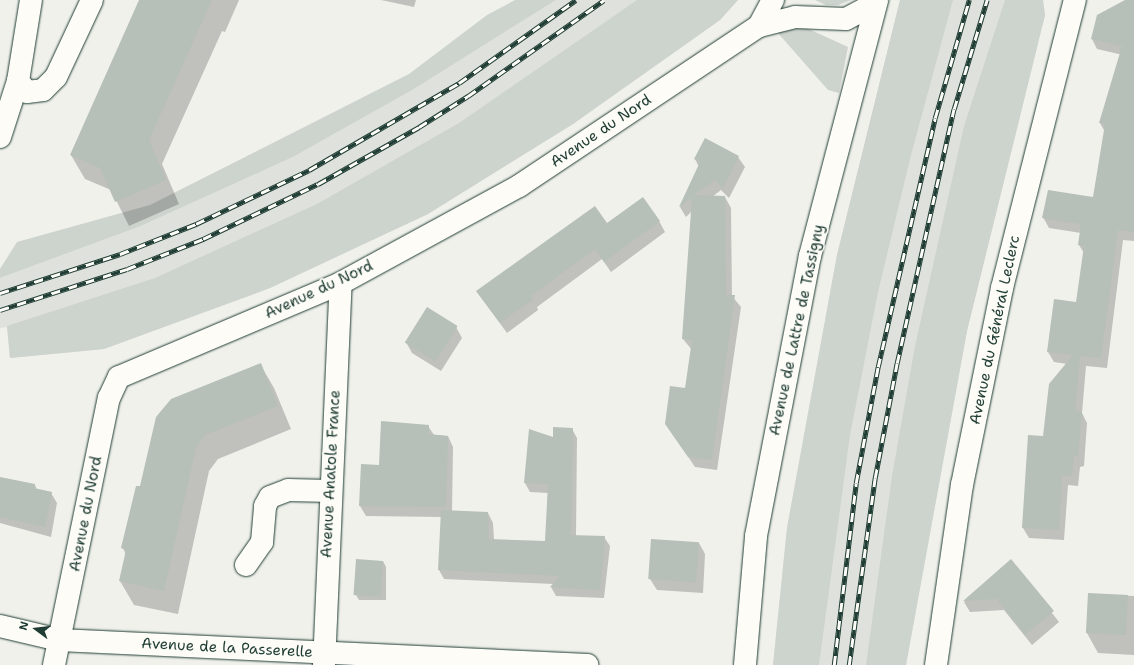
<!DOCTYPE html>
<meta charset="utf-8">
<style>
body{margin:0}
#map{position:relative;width:1134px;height:665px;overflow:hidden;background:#f0f1eb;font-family:"Shantell Sans",sans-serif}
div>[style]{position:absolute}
.built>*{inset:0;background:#dfe2dc}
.green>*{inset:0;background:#cdd3cd}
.shadow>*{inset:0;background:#0003}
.building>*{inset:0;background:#b6bfb8;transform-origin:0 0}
.roads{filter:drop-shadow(0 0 1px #1f3d34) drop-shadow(0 0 1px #1f3d34)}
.minor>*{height:22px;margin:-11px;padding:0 11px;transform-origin:11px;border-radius:11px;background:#fdfcf7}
.rail>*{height:4.5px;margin-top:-2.25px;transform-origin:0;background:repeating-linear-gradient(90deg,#fdfcf7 0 9px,#1f3d34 0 18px);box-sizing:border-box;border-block:1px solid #1f3d34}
span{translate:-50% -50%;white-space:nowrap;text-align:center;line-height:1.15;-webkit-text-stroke:3.5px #fdfcf7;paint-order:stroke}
.street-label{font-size:15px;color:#1f3d34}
.north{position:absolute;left:16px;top:609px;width:40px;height:40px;-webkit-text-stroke:3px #fdfcf7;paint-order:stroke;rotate:285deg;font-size:11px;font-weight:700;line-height:16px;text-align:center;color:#1f3d34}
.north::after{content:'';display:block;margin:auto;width:14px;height:18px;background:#1f3d34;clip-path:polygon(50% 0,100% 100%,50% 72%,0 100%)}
</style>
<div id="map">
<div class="built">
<div style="clip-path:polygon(556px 0,738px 0,720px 20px,573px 124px,428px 214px,270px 288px,104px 349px,10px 358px,7px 327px,0 328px,0 278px,141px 226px,293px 157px,414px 89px)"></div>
<div style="clip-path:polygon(900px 0,1043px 0,1045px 15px,967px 331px,906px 665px,773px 665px,787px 528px,837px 255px)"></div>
</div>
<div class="green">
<div style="clip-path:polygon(515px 0,556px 0,414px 89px,293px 157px,141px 226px,0 278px,0 269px,17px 242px,150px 205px,409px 74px,487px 15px)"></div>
<div style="clip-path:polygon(637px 0,738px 0,720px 20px,573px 124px,428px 214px,270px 288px,104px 349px,10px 358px,7px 326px,155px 278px,317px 204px,459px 123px)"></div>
<div style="clip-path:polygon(815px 0,851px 0,838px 5px,826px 5px)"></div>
<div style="clip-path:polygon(900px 0,953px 0,911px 155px,878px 292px,850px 435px,819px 665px,773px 665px,787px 528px,837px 255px)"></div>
<div style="clip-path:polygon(1005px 0,1043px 0,1045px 15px,967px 331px,906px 665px,866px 665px,892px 476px,915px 346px,964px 126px)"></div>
<div style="clip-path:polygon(802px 26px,848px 47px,839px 93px,828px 90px,778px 33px,778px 28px)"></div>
</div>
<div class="shadow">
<div style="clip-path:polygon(140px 0,239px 0,225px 32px,222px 31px,162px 164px,179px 204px,129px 226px,111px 190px,85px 179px,71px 155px)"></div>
<div style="clip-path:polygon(381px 0,416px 0,414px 7px)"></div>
<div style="clip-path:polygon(1128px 0,1134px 0,1134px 49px,1123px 55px,1097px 49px,1092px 39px)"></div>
<div style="clip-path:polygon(1134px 80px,1134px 241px,1123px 240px,1107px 368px,1086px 366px,1082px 413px,1087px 423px,1084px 466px,1080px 467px,1078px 486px,1068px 485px,1064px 540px,1029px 538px,1023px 528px,1044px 438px,1067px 364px,1054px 362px,1048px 352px,1077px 303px,1084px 253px,1079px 245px,1081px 233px,1049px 228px,1043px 217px,1094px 198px,1105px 132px,1100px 123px)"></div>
<div style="clip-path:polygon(738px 157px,745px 167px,729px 198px,721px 190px,712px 197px,725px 197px,731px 208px,732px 296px,741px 307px,717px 470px,695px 467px,666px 424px,686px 389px,692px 350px,683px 339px,692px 211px,686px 217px,680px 207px,699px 167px,695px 159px)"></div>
<div style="clip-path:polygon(659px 221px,665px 232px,611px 272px,602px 259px,537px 307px,538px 310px,507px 333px,477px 292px,606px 225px)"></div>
<div style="clip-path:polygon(456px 327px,462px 338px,441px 371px,412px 353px,406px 342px)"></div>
<div style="clip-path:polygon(260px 364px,274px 388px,291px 429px,218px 459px,209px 471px,178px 614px,134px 605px,120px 581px,126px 555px,123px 548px,141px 487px)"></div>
<div style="clip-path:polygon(428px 426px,434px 435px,448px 436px,453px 447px,452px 512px,488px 513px,493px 523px,494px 540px,546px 542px,548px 493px,530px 492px,525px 483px,553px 438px,572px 429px,577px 438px,576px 536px,604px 537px,610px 546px,604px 598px,556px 596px,551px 587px,554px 584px,444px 579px,439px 570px,442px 517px,366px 516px,360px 506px,380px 466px)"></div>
<div style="clip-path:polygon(0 478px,35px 485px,37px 490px,51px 493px,57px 503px,51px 537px,0 523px)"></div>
<div style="clip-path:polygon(652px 540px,699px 543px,705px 554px,703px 593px,657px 590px,650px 579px)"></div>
<div style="clip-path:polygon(383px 561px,386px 567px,386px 600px,359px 600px,356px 595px)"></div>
<div style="clip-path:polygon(1011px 561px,1059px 622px,1032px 645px,1004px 610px,970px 612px,964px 602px)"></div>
<div style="clip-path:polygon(1089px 594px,1134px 596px,1134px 655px,1098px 653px,1087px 633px)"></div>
</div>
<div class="building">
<div style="clip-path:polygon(139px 0,212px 0,149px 140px,166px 180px,115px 202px,100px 168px,70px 155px)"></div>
<div style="clip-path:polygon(1125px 0,1134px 0,1134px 232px,1118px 230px,1101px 358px,1080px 356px,1075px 411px,1082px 412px,1078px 456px,1074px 456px,1072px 476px,1062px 475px,1059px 530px,1022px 528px,1028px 435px,1043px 436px,1049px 384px,1073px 355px,1047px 352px,1054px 299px,1076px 302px,1084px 246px,1078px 245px,1081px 224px,1042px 218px,1048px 190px,1093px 197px,1105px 124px,1099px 123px,1122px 46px,1091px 39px,1097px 15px)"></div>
<div style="clip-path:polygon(705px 138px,739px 156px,723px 188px,715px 180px,694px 195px,725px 196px,726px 295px,735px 295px,712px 460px,688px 457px,665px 424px,670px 386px,685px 388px,692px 340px,682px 339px,692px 197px,679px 207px,700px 162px,694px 159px)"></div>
<div style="clip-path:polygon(643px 197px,660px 221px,604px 262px,595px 249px,531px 296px,533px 299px,500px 323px,476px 291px,595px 206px,607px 223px)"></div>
<div style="left:427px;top:307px;width:36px;height:42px;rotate:32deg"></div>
<div style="clip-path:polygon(261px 363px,278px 406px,205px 435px,196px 447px,164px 591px,119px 581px,126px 550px,121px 548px,136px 486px,140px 486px,156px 417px,171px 399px)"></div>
<div style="clip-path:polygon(381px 421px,429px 425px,429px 434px,448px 436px,446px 507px,359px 506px,361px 464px,379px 465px)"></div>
<div style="clip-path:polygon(553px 427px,573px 428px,571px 535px,605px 536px,600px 590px,550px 587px,560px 576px,438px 570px,441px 510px,488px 512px,489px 539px,545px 541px,548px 484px,524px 483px,529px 429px,553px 437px)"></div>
<div style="clip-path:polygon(0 477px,35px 484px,34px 488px,52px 492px,45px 527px,0 517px)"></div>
<div style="left:651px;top:539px;width:48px;height:40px;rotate:4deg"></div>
<div style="left:356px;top:559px;width:27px;height:36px;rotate:4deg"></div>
<div style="clip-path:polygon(1011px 559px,1054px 611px,1025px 635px,997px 599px,963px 601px)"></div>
<div style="left:1088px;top:593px;width:40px;height:40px;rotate:3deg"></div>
</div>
<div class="roads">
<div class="minor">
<div style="left:759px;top:26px;width:30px;rotate:-62deg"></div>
<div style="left:18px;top:81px;width:14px;rotate:51deg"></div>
<div style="left:27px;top:92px;width:16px;rotate:-7deg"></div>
<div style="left:43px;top:90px;width:18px;rotate:-45deg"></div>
<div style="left:56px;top:77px;width:85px;rotate:-64.9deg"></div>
<div style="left:0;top:137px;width:59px;rotate:-72.2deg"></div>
<div style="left:18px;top:81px;width:82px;rotate:-80.9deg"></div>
<div style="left:246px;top:565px;width:28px;rotate:-55deg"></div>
<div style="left:262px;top:542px;width:36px;rotate:-85deg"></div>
<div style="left:265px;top:506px;width:10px;rotate:-61deg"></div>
<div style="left:270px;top:497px;width:19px;rotate:-21deg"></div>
<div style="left:288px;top:490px;width:43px;rotate:1.3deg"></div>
<div style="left:0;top:626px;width:61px;rotate:13.3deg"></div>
<div style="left:59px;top:640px;width:529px;rotate:2.71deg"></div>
<div style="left:54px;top:665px;width:273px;rotate:-78.4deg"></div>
<div style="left:109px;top:398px;width:23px;rotate:-65deg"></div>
<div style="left:119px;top:377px;width:241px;rotate:-22.9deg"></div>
<div style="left:341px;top:283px;width:203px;rotate:-28.6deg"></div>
<div style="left:519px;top:186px;width:288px;rotate:-33.7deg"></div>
<div style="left:759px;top:26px;width:37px;rotate:-14deg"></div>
<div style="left:795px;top:17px;width:51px;rotate:2.2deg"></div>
<div style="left:846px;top:19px;width:24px;rotate:-28deg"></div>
<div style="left:867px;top:8px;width:10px;rotate:-53deg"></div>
<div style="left:324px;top:665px;width:382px;rotate:-87.5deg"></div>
<div style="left:745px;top:665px;width:129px;rotate:-85.1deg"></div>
<div style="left:756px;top:536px;width:285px;rotate:-79.1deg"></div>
<div style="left:810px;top:256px;width:265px;rotate:-75.3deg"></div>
<div style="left:936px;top:665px;width:182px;rotate:-81.8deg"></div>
<div style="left:962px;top:485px;width:201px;rotate:-78.5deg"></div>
<div style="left:1002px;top:288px;width:297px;rotate:-75.8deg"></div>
</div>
</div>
<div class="rail">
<div style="left:0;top:293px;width:126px;rotate:-18deg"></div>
<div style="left:120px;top:254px;width:82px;rotate:-21.5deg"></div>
<div style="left:196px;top:224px;width:125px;rotate:-25.5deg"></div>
<div style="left:309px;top:170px;width:173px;rotate:-30.1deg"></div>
<div style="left:459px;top:83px;width:143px;rotate:-35.4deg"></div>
<div style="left:0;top:310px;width:133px;rotate:-17.9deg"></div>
<div style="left:127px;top:269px;width:82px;rotate:-21.5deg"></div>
<div style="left:203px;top:239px;width:127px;rotate:-25.6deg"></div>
<div style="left:318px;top:184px;width:116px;rotate:-29.4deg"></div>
<div style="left:419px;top:127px;width:58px;rotate:-32.3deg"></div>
<div style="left:468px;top:96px;width:166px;rotate:-35.2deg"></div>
<div style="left:834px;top:665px;width:183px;rotate:-83.1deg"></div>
<div style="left:856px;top:483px;width:118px;rotate:-79.3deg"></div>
<div style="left:878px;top:367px;width:255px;rotate:-77.1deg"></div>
<div style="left:935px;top:118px;width:123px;rotate:-73.9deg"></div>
<div style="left:849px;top:665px;width:189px;rotate:-82.1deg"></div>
<div style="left:875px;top:478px;width:117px;rotate:-79.2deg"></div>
<div style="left:897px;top:363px;width:260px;rotate:-77.4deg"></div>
<div style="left:954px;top:109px;width:114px;rotate:-73.2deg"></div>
</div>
<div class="street-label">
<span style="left:601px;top:131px;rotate:-34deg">Avenue du Nord</span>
<span style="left:319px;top:290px;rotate:-25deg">Avenue du Nord</span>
<span style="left:797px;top:330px;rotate:-78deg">Avenue de Lattre de Tassigny</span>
<span style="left:995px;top:330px;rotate:-78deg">Avenue du Général Leclerc</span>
<span style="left:331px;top:474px;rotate:-87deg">Avenue Anatole France</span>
<span style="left:86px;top:514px;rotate:-79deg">Avenue du Nord</span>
<span style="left:227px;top:648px;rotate:3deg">Avenue de la Passerelle</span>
</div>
<div class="north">N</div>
</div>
